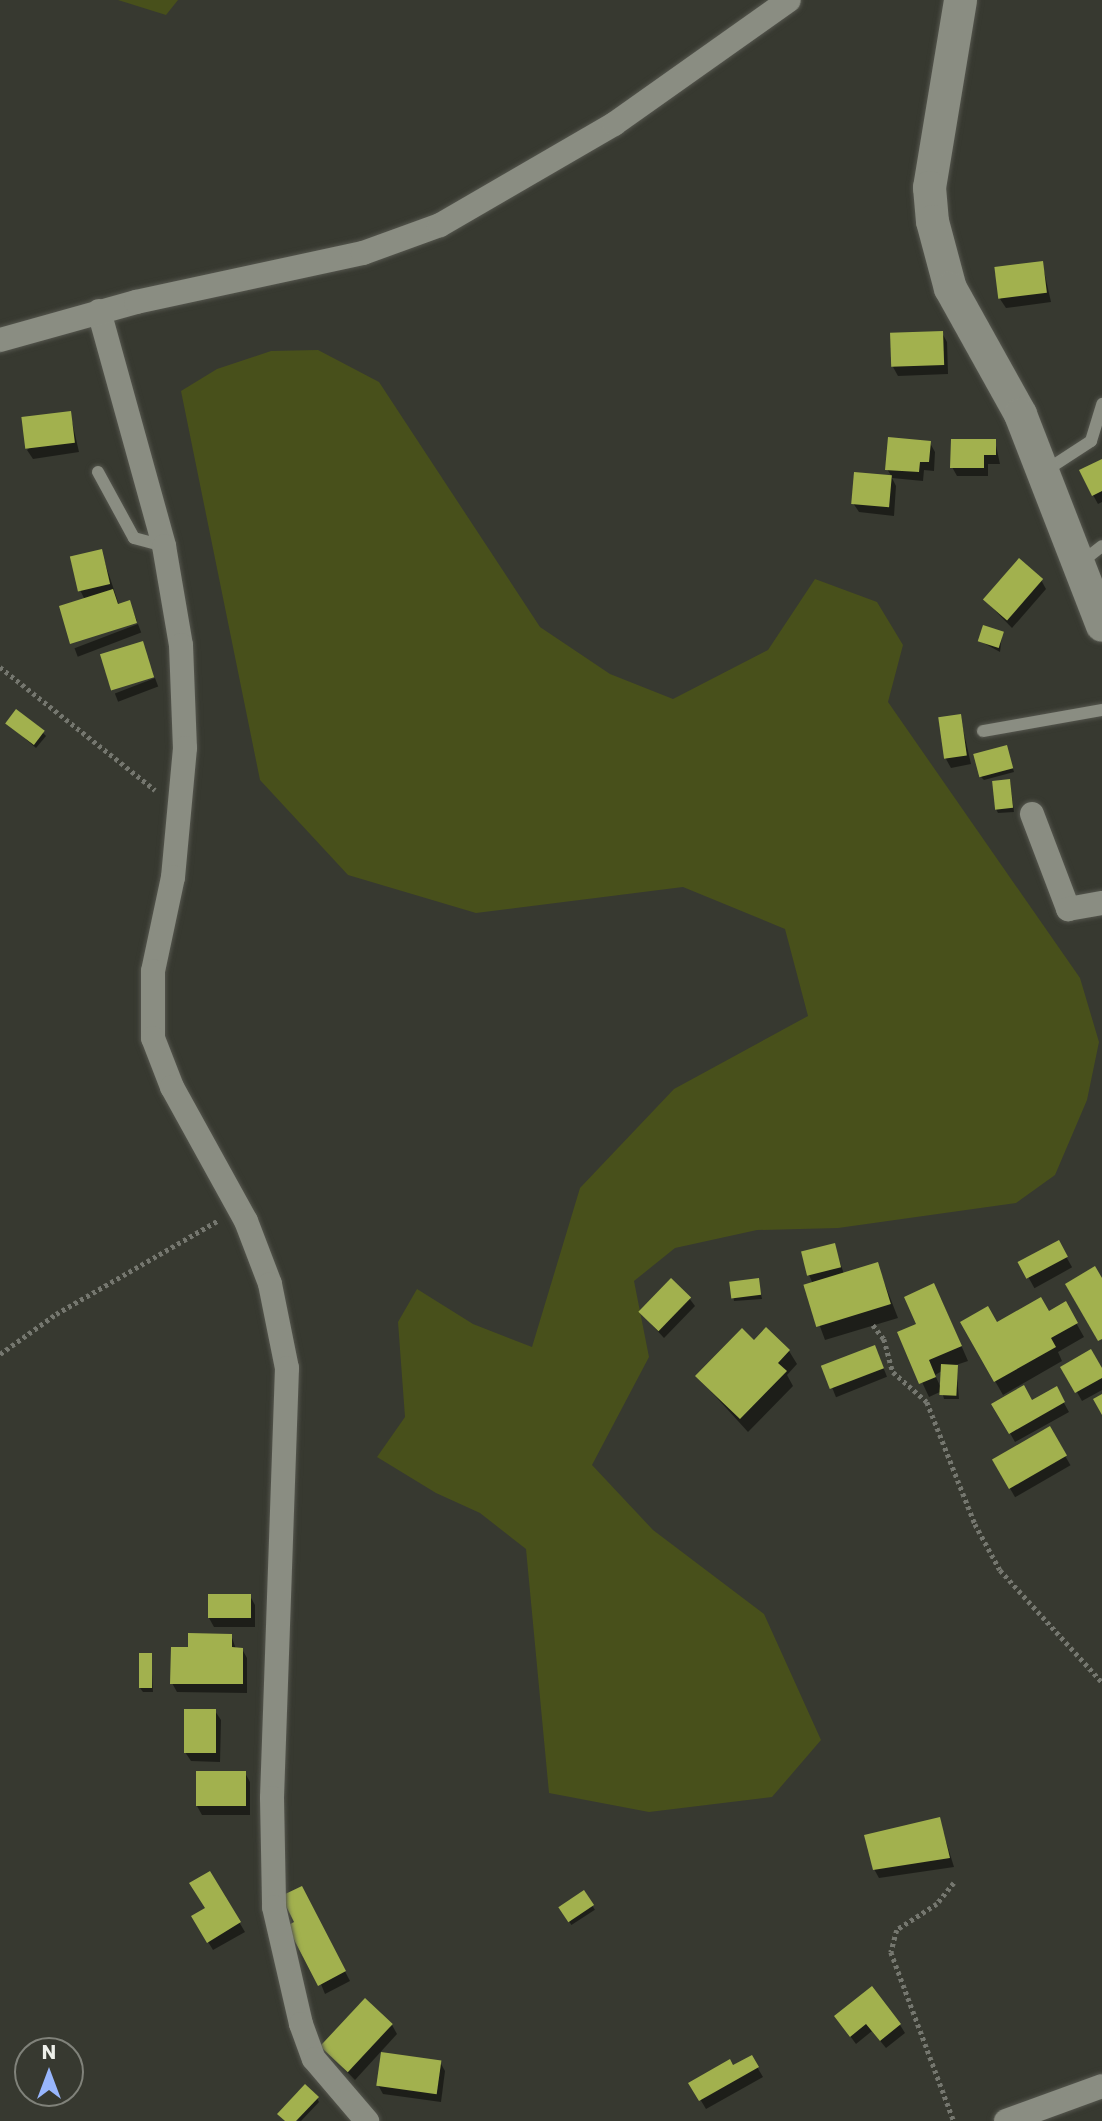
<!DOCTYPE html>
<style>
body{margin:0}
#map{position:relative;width:1102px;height:2121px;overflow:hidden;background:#373930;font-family:Poppins,sans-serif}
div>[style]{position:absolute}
.green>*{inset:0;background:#48501b}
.shadow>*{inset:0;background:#0007;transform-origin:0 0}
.building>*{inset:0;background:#a2b14e;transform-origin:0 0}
.path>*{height:4.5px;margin-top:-2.25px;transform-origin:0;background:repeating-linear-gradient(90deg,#75776f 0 3.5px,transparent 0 7px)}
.roads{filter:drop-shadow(0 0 2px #55564e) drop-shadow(0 0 2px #55564e)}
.lane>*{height:12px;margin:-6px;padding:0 6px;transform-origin:6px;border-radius:6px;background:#8a8d82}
.street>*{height:24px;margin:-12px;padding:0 12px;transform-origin:12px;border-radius:12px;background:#8a8d82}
.secondary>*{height:33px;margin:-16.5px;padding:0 16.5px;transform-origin:16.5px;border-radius:16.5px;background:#8a8d82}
span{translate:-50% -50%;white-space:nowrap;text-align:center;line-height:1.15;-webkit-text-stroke:7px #373930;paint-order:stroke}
.north{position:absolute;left:14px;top:2037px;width:70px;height:70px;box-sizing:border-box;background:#373930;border:2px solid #80827a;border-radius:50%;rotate:0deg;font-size:19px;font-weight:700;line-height:28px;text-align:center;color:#edefe9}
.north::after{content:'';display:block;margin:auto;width:24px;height:32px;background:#98b6fd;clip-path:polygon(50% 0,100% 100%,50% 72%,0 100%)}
</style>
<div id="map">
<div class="green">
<div style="clip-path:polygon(118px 0,178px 0,166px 15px)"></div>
<div style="clip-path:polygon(318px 350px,379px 382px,540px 627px,610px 674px,673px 699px,768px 650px,815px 579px,877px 602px,903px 645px,888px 702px,1080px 978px,1099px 1042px,1087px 1100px,1055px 1175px,1016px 1203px,838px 1228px,757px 1230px,675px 1248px,634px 1281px,649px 1357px,592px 1465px,653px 1530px,764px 1614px,821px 1740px,772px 1797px,649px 1812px,549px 1793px,526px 1549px,480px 1513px,436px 1493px,377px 1457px,405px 1417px,398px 1322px,417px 1289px,473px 1324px,532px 1347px,580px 1188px,674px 1089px,808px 1016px,785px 929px,683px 887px,476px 913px,348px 875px,260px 780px,181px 391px,217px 369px,271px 351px)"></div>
</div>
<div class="shadow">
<div style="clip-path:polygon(1042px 262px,1051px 302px,1006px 308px,1000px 299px)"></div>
<div style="clip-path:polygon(942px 333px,947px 342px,948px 374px,898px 376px,893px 367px)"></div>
<div style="clip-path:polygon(70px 413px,79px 452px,33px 459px,27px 450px)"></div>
<div style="clip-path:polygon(995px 441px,1000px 464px,988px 464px,988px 476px,957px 476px,952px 467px)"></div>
<div style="clip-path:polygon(930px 443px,935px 452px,934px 471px,924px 470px,923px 481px,892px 478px,896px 486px,894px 516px,859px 512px,853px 503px,892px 477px,887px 469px)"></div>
<div style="clip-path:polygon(1102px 461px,1102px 502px,1098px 504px,1093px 495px)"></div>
<div style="clip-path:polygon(101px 551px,119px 605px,129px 602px,137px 621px,72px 642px,85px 600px,80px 590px)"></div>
<div style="clip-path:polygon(1041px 580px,1046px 589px,1012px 628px,984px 599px)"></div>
<div style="left:138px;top:624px;width:9px;height:68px;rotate:69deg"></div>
<div style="clip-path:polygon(1002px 634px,1000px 652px,980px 641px)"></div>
<div style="left:155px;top:678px;width:9px;height:43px;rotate:69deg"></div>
<div style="clip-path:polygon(960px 716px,971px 764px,951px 768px,946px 759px)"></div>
<div style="clip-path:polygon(7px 723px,43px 733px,46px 736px,36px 748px)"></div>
<div style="clip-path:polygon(1008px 751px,1014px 772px,984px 780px,981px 777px)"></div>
<div style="clip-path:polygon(1010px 780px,1014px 812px,998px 813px,996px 809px)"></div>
<div style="left:1058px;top:1242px;width:29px;height:43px;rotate:61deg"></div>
<div style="clip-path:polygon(834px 1245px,844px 1274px,877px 1264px,898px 1318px,825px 1340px,805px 1286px,813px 1284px,809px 1275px)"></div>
<div style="clip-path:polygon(758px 1280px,762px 1299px,734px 1301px,731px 1282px)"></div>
<div style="clip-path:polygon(689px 1298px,695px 1306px,664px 1338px,640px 1312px)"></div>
<div style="clip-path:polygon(evenodd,941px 1299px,968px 1361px,956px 1365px,959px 1399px,944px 1399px,942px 1391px,929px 1397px,899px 1333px,918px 1324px,941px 1299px,942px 1371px,942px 1390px,935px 1375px,942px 1371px)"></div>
<div style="clip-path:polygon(1065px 1303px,1084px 1337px,1058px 1352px,1062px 1361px,1003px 1395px,962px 1323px,996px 1324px,1049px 1313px)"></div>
<div style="clip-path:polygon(754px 1342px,789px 1351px,797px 1364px,787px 1375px,793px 1386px,748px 1432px,697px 1376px)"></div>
<div style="left:875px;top:1347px;width:32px;height:55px;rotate:68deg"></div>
<div style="clip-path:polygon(1063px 1367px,1102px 1371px,1102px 1390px,1082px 1401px)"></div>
<div style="clip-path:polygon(1056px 1389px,1069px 1412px,1015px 1442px,994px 1405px,1032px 1402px)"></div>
<div style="left:1049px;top:1428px;width:43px;height:64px;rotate:60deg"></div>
<div style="clip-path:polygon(250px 1596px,255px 1605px,255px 1627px,214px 1627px,209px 1618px)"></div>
<div style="clip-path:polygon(231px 1635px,236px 1649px,242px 1649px,247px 1658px,247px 1693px,177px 1692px,172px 1683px,189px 1649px)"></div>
<div style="clip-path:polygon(151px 1655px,153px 1692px,143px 1692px,140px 1688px)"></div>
<div style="clip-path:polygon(215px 1711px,221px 1720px,220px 1762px,191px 1761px,185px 1752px)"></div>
<div style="clip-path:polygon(245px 1773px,250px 1782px,250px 1815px,202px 1815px,197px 1806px)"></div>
<div style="clip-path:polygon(939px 1819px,954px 1867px,879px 1878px,874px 1869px)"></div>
<div style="clip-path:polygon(210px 1873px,245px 1932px,213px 1950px,193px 1917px,207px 1909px)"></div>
<div style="left:584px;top:1893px;width:20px;height:28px;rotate:57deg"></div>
<div style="clip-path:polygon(306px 1897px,350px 1981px,325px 1994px,296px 1923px)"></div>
<div style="clip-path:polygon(836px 2017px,900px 2025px,905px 2033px,886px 2048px,872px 2031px,856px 2044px)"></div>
<div style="clip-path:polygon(392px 2025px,397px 2034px,355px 2080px,323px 2047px)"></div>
<div style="clip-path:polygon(751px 2057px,763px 2077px,706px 2109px,691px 2084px)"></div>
<div style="clip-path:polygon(440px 2062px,445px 2071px,441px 2102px,383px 2094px,378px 2085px)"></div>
<div style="clip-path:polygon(317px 2098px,319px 2102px,301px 2121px,281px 2118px)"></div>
</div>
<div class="building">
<div style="left:1043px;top:261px;width:32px;height:49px;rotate:83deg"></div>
<div style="left:943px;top:331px;width:34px;height:53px;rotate:88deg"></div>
<div style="left:71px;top:411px;width:32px;height:50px;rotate:83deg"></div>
<div style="clip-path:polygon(888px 437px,931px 441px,929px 462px,920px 462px,919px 472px,885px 470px)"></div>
<div style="clip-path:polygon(951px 439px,996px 439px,996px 455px,984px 455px,984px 468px,950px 468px)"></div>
<div style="clip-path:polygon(1102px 459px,1102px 491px,1092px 496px,1079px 470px)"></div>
<div style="left:854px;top:472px;width:38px;height:32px;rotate:5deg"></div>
<div style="left:102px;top:549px;width:36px;height:33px;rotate:77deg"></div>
<div style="left:1019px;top:558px;width:32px;height:55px;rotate:41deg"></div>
<div style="clip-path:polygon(113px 589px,118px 604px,130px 600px,137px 623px,70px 644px,59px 606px)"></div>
<div style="left:983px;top:625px;width:22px;height:17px;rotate:18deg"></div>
<div style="left:143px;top:641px;width:38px;height:45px;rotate:73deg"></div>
<div style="left:16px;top:709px;width:36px;height:18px;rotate:37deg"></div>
<div style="left:961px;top:714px;width:42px;height:23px;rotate:82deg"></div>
<div style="left:1007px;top:745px;width:24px;height:35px;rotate:75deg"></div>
<div style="left:1010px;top:779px;width:29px;height:18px;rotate:84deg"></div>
<div style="left:1059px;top:1240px;width:19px;height:47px;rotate:62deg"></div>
<div style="left:835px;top:1243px;width:25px;height:35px;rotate:76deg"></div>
<div style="left:878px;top:1262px;width:44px;height:78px;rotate:73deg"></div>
<div style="clip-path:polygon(1095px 1266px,1102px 1278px,1102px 1339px,1098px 1341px,1065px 1284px)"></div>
<div style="left:671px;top:1278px;width:28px;height:47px;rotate:44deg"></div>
<div style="left:759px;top:1278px;width:17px;height:30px;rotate:83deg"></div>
<div style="clip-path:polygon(934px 1283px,962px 1346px,929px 1360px,936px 1377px,919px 1384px,897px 1332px,916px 1324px,904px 1297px)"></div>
<div style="clip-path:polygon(1041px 1297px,1049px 1311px,1066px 1301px,1078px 1323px,1051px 1338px,1056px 1347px,994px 1382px,960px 1322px,988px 1306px,997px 1322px)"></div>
<div style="clip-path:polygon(766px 1327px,790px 1350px,778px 1363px,787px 1371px,740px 1419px,695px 1376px,742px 1328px,754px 1340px)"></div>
<div style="left:875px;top:1345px;width:25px;height:58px;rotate:69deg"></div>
<div style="clip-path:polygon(1091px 1349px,1102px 1368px,1102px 1378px,1075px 1393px,1060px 1367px)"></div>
<div style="left:941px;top:1364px;width:17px;height:31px;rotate:3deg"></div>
<div style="clip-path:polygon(1024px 1385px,1032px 1400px,1057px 1386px,1065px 1402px,1009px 1434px,991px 1404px)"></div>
<div style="clip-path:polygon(1102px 1394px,1102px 1415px,1093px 1399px)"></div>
<div style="left:1050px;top:1426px;width:34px;height:67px;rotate:60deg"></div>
<div style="left:208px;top:1594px;width:43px;height:24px"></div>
<div style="clip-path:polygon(188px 1633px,232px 1634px,232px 1647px,243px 1648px,243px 1684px,170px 1684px,171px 1647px,188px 1647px)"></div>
<div style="left:139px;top:1653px;width:13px;height:35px"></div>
<div style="left:184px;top:1709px;width:32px;height:44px"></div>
<div style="left:196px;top:1771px;width:50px;height:35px"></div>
<div style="clip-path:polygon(940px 1817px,950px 1858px,873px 1870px,864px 1835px)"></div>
<div style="clip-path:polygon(210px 1871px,241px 1922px,207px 1943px,191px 1916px,205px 1908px,189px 1883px)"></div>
<div style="clip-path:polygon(302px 1886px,346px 1971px,318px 1986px,287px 1926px,294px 1922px,281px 1896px)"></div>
<div style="left:584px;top:1890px;width:18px;height:31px;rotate:56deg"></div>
<div style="clip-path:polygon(872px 1986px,901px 2024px,880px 2041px,866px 2024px,850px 2037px,834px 2016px)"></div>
<div style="left:365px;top:1998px;width:38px;height:66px;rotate:43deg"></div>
<div style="left:381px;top:2052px;width:61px;height:34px;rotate:8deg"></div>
<div style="clip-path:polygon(752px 2055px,759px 2067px,699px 2101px,688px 2083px,730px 2059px,733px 2065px)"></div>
<div style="clip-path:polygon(305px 2084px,319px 2097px,296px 2121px,285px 2121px,277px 2114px)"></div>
</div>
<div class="path">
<div style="left:0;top:667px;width:198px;rotate:38.4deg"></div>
<div style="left:873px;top:1325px;width:18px;rotate:52deg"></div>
<div style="left:884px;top:1339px;width:34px;rotate:75deg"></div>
<div style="left:893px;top:1372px;width:45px;rotate:41.4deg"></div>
<div style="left:927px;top:1402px;width:131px;rotate:68.5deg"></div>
<div style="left:975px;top:1524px;width:52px;rotate:61.5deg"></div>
<div style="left:1000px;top:1570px;width:151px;rotate:47.7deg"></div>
<div style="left:0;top:1354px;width:69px;rotate:-35.5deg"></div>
<div style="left:56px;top:1314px;width:186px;rotate:-30deg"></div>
<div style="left:954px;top:1883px;width:27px;rotate:129deg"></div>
<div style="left:937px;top:1904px;width:48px;rotate:147deg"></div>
<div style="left:897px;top:1930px;width:23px;rotate:105deg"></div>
<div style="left:891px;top:1952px;width:180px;rotate:69.6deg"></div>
</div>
<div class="roads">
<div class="lane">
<div style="left:1045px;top:471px;width:55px;rotate:-33.1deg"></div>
<div style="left:1091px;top:441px;width:39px;rotate:-73deg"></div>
<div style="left:98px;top:472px;width:75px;rotate:61.4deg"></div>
<div style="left:134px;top:538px;width:31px;rotate:15deg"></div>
<div style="left:1079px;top:564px;width:29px;rotate:-38deg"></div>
<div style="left:983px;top:731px;width:121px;rotate:-10deg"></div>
</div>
<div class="street">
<div style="left:99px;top:311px;width:244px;rotate:74.5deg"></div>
<div style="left:164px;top:546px;width:100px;rotate:80.3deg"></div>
<div style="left:181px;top:645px;width:103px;rotate:87.8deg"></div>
<div style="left:185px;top:748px;width:130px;rotate:95.3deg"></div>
<div style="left:173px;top:877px;width:96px;rotate:102deg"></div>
<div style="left:153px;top:971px;width:67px;rotate:90deg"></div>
<div style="left:153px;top:1038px;width:53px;rotate:68.8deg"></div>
<div style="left:172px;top:1087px;width:153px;rotate:61.1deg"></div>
<div style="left:246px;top:1221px;width:67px;rotate:69.1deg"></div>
<div style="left:270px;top:1284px;width:86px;rotate:78.6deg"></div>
<div style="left:287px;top:1368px;width:430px;rotate:92deg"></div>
<div style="left:272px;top:1798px;width:109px;rotate:88.9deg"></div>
<div style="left:274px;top:1907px;width:120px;rotate:77deg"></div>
<div style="left:301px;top:2024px;width:37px;rotate:70deg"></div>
<div style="left:314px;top:2059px;width:82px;rotate:49.5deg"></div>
<div style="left:0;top:340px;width:141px;rotate:-15.6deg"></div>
<div style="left:136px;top:302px;width:232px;rotate:-12.2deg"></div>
<div style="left:363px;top:253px;width:82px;rotate:-20deg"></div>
<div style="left:440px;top:225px;width:201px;rotate:-30.1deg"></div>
<div style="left:614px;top:124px;width:214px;rotate:-35.3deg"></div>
<div style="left:1032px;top:814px;width:102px;rotate:69.2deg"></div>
<div style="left:1068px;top:909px;width:35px;rotate:-10deg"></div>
<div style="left:1006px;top:2121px;width:102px;rotate:-20deg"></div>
</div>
<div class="secondary">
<div style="left:960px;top:0;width:190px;rotate:99.4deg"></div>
<div style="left:929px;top:187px;width:34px;rotate:85deg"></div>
<div style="left:932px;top:221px;width:69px;rotate:75deg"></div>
<div style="left:950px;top:288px;width:144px;rotate:60.9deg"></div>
<div style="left:1020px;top:414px;width:226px;rotate:68.8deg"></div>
</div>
</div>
<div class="north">N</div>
</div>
